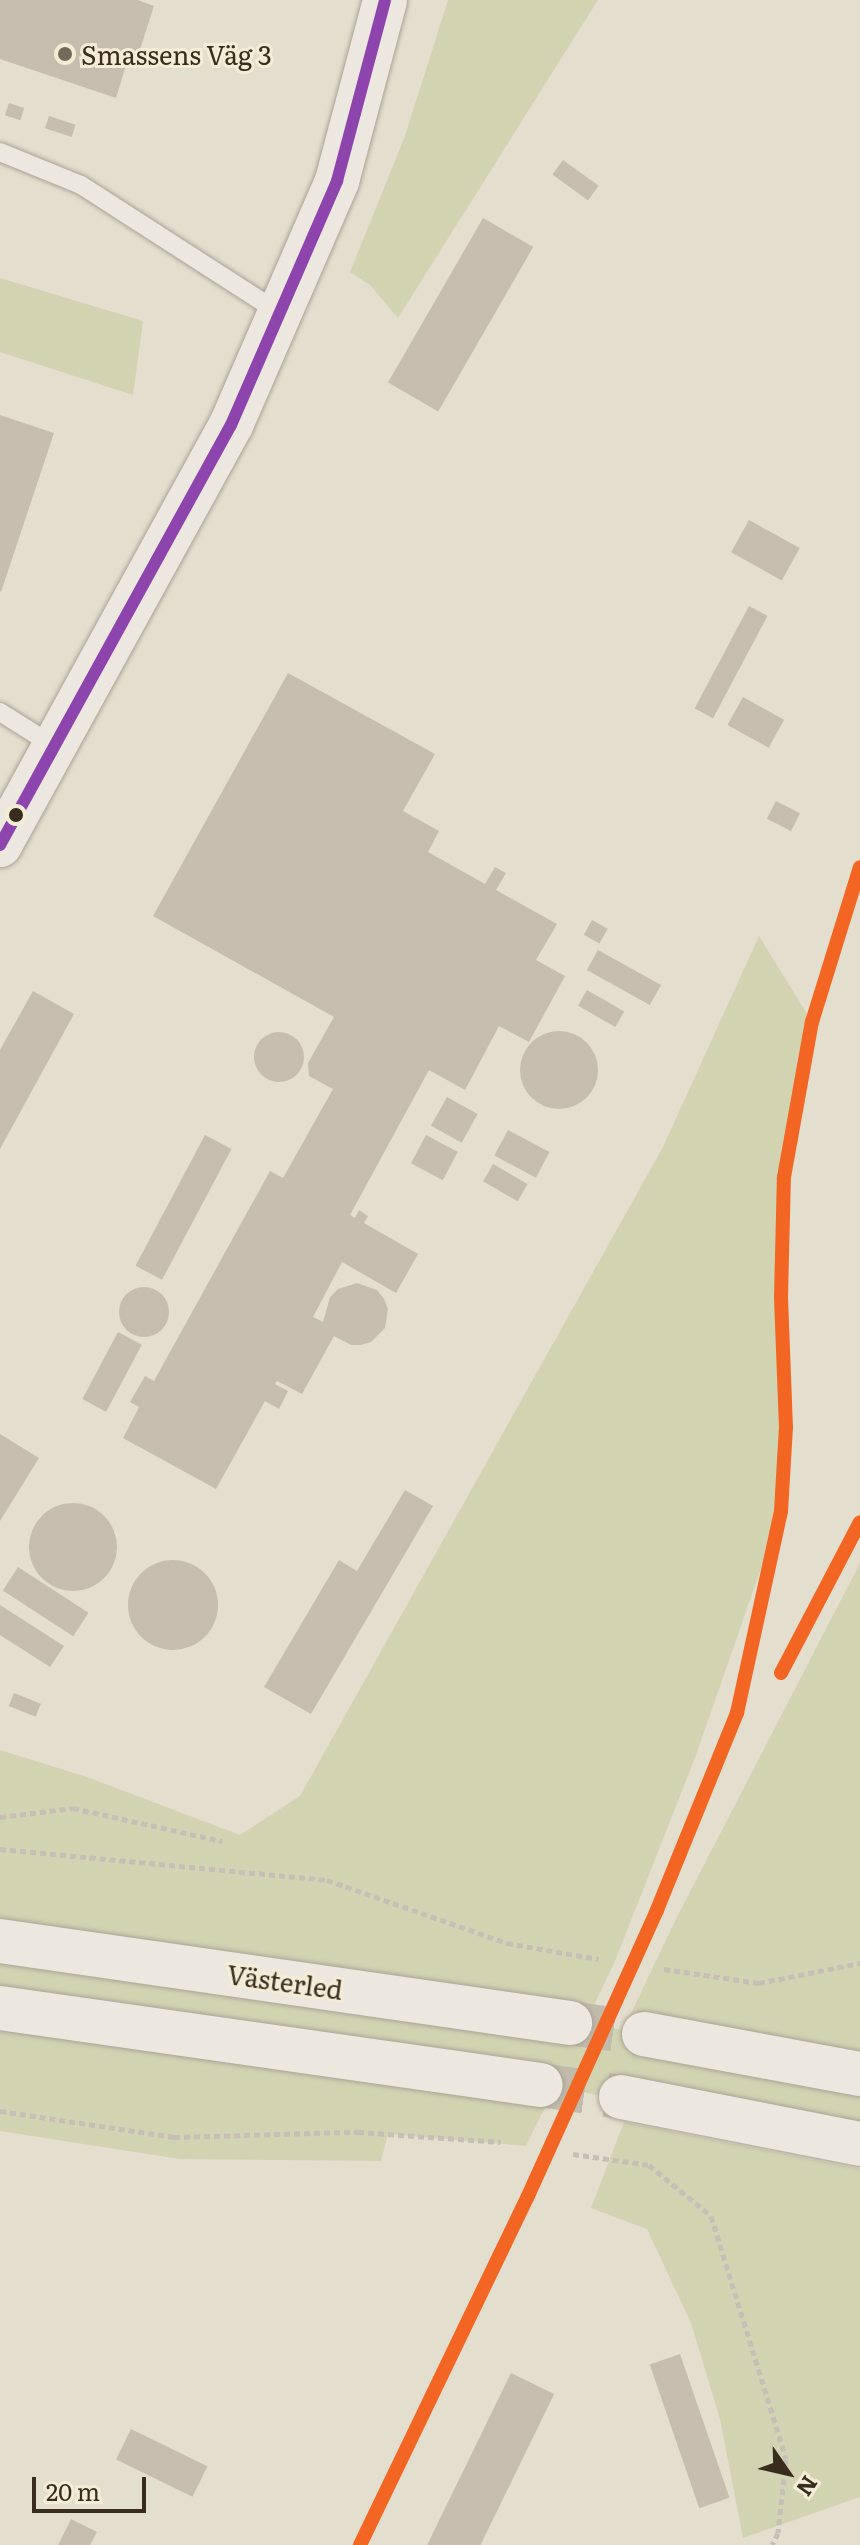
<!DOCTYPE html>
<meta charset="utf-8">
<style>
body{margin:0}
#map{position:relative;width:860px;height:2545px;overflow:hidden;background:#e4dece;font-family:Literata,serif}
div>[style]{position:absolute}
.green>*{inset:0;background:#d2d3b1}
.building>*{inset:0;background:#c7bdaf;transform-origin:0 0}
.round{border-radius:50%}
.tertiary-tunnel>*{height:44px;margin-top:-22px;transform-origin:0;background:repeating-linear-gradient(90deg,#c2baab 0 44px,transparent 0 66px)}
.path>*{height:5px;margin-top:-2.5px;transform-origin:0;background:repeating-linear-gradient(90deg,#c5bfb6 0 6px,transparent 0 10px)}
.roads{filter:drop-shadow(0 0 2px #a9a397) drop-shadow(0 0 2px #a9a397)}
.service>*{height:18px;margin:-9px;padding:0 9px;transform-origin:9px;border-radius:9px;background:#ece8df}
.tertiary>*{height:44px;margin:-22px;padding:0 22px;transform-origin:22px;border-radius:22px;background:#ece8df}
.bus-1>*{height:12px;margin:-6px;padding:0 6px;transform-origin:6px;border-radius:6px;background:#8e44ad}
.rail-1>*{height:14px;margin:-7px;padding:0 7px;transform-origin:7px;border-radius:7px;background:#f26522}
.dots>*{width:22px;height:22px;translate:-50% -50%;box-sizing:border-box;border:4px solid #f4ecd5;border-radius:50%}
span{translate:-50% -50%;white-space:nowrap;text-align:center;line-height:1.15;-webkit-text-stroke:6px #f4ecd5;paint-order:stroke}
.poi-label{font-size:26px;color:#382c1f}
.left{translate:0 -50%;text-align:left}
.street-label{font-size:26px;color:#382c1f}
.north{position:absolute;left:748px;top:2433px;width:80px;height:80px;-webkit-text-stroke:6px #f4ecd5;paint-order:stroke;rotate:124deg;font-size:22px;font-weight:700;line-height:32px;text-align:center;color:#382c1f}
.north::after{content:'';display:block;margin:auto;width:28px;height:36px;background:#382c1f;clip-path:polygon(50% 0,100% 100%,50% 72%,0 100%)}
.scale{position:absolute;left:32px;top:2477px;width:114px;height:36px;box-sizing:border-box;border:4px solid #382c1f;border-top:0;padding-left:10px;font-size:24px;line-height:28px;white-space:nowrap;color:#382c1f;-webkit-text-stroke:6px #f4ecd5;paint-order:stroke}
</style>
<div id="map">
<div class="green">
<div style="clip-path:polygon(448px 0,598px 0,398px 318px,370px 285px,350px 272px,405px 136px)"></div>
<div style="clip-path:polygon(0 278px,143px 321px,133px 395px,0 352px)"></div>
<div style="clip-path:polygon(759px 936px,812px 1022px,784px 1177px,781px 1297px,786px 1428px,781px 1511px,695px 1758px,615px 1961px,585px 2024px,623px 2030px,675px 1921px,860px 1563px,860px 2144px,555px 2087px,526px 2146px,388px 2134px,381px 2161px,180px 2159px,0 2131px,0 1750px,87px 1777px,240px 1835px,300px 1796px,663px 1147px)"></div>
<div style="clip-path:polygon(624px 2122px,860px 2169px,860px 2497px,743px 2538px,720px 2419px,691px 2323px,647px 2229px,591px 2208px)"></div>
</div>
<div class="building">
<div style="clip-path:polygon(0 0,138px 0,154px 6px,135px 65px,127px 62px,116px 98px,0 59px)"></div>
<div style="left:9px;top:103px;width:16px;height:13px;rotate:18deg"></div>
<div style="left:49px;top:116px;width:28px;height:13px;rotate:18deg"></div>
<div style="left:563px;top:160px;width:44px;height:18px;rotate:36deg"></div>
<div style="left:483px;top:218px;width:58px;height:190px;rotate:30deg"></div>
<div style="clip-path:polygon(0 415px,54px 433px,1px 592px,0 591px)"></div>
<div style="left:749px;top:520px;width:58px;height:37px;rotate:29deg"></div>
<div style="left:749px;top:606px;width:21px;height:116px;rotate:28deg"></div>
<div style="clip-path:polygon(288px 673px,435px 754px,403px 811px,439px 831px,428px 852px,485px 884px,495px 867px,506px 873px,496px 890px,557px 924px,536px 960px,565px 976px,529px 1042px,499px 1026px,465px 1090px,429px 1070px,350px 1215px,355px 1218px,359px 1210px,368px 1216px,364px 1223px,418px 1254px,396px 1293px,342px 1262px,313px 1317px,323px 1322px,330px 1297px,338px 1289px,357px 1283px,377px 1290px,384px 1299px,388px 1309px,385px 1328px,371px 1342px,361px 1345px,351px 1345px,334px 1336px,302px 1394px,277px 1381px,275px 1384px,288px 1391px,279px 1409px,265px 1401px,216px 1489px,123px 1438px,139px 1407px,130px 1402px,145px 1376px,154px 1381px,270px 1171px,283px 1178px,333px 1089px,309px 1076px,308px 1063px,334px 1017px,153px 916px)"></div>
<div style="left:743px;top:697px;width:47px;height:32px;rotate:29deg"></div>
<div style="left:776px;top:801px;width:27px;height:20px;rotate:27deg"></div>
<div style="left:592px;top:920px;width:18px;height:17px;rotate:29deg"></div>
<div style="left:598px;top:950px;width:72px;height:23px;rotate:29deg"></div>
<div style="left:587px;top:990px;width:43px;height:18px;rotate:30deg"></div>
<div style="clip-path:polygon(33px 991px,74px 1014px,0 1149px,0 1050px)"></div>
<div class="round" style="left:520px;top:1031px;width:78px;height:78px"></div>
<div class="round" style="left:254px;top:1032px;width:50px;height:50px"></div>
<div style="left:447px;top:1097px;width:35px;height:33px;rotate:29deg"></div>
<div style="left:508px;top:1130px;width:47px;height:29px;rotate:28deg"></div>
<div style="left:205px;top:1135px;width:30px;height:148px;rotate:28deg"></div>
<div style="left:426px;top:1135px;width:36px;height:32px;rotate:28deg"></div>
<div style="left:493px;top:1164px;width:40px;height:20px;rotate:30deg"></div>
<div class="round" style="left:119px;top:1287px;width:50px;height:50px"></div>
<div style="left:118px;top:1332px;width:27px;height:76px;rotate:28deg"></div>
<div style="clip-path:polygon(0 1434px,39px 1458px,0 1521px)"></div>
<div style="clip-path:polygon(405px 1490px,433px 1506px,311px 1714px,264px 1687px,339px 1560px,357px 1571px)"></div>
<div class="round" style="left:29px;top:1503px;width:88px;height:88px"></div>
<div class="round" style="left:128px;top:1560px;width:90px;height:90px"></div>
<div style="left:18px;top:1567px;width:84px;height:28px;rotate:33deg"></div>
<div style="clip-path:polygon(0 1605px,64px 1646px,50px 1667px,0 1635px)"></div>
<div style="left:14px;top:1693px;width:29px;height:14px;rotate:22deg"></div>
<div style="left:680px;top:2354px;width:152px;height:32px;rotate:71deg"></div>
<div style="left:511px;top:2373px;width:48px;height:191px;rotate:26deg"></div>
<div style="left:131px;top:2429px;width:85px;height:34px;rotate:26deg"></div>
<div style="clip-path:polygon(71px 2519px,97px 2532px,90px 2545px,58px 2545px)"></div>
</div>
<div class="tertiary-tunnel">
<div style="left:570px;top:2023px;width:75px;rotate:8.5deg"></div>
<div style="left:541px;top:2085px;width:81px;rotate:8.5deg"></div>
</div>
<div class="path">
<div style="left:0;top:1817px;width:74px;rotate:-7deg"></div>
<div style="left:73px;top:1808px;width:153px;rotate:12.5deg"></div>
<div style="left:0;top:1849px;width:328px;rotate:5.4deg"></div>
<div style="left:327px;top:1880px;width:191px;rotate:19.3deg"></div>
<div style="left:507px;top:1943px;width:93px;rotate:9.9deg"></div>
<div style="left:664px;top:1969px;width:96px;rotate:8.4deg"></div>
<div style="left:759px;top:1983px;width:103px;rotate:-11.2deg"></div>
<div style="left:0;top:2111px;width:176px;rotate:8.5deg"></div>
<div style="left:174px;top:2137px;width:184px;rotate:-1.6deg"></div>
<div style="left:358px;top:2132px;width:143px;rotate:4deg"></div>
<div style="left:573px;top:2154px;width:77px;rotate:8.2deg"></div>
<div style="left:649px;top:2165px;width:80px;rotate:39.4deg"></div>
<div style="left:711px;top:2216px;width:254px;rotate:72.8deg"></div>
<div style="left:786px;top:2459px;width:74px;rotate:96.2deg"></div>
<div style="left:778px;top:2533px;width:13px;rotate:117deg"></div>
</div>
<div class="roads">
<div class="service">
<div style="left:0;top:152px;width:87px;rotate:22.2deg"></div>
<div style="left:81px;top:185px;width:238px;rotate:32.8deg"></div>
<div style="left:0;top:712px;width:64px;rotate:32.2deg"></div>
</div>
<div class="tertiary">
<div style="left:0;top:845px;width:479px;rotate:-61.2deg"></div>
<div style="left:231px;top:425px;width:266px;rotate:-66.5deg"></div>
<div style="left:337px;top:181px;width:187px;rotate:-75.1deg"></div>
<div style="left:0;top:1941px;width:576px;rotate:8.19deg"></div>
<div style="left:0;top:2008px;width:546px;rotate:8.1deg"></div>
<div style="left:644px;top:2034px;width:220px;rotate:10.5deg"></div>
<div style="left:621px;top:2097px;width:244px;rotate:11.1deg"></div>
</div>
</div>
<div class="bus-1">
<div style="left:0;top:845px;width:479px;rotate:-61.2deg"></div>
<div style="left:231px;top:425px;width:266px;rotate:-66.5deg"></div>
<div style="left:337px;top:181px;width:187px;rotate:-75.1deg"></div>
</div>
<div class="rail-1">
<div style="left:781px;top:1673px;width:170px;rotate:-62.4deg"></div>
<div style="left:360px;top:2545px;width:387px;rotate:-64.3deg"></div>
<div style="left:528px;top:2196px;width:314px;rotate:-65.7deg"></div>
<div style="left:657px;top:1910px;width:213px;rotate:-67.9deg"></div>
<div style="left:737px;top:1713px;width:207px;rotate:-77.7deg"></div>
<div style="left:781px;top:1511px;width:83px;rotate:-86.6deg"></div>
<div style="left:786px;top:1428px;width:131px;rotate:-92.2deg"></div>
<div style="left:781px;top:1297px;width:120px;rotate:-88.6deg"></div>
<div style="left:784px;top:1177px;width:158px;rotate:-79.8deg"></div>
<div style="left:812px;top:1022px;width:162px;rotate:-72.8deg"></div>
</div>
<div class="dots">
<div style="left:65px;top:54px;background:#746a5c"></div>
<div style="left:16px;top:815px;background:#382c1f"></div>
</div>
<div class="poi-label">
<span class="left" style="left:81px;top:54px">Smassens Väg 3</span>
</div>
<div class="street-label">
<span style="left:285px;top:1981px;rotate:8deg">Västerled</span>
</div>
<div class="north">N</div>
<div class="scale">20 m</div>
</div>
